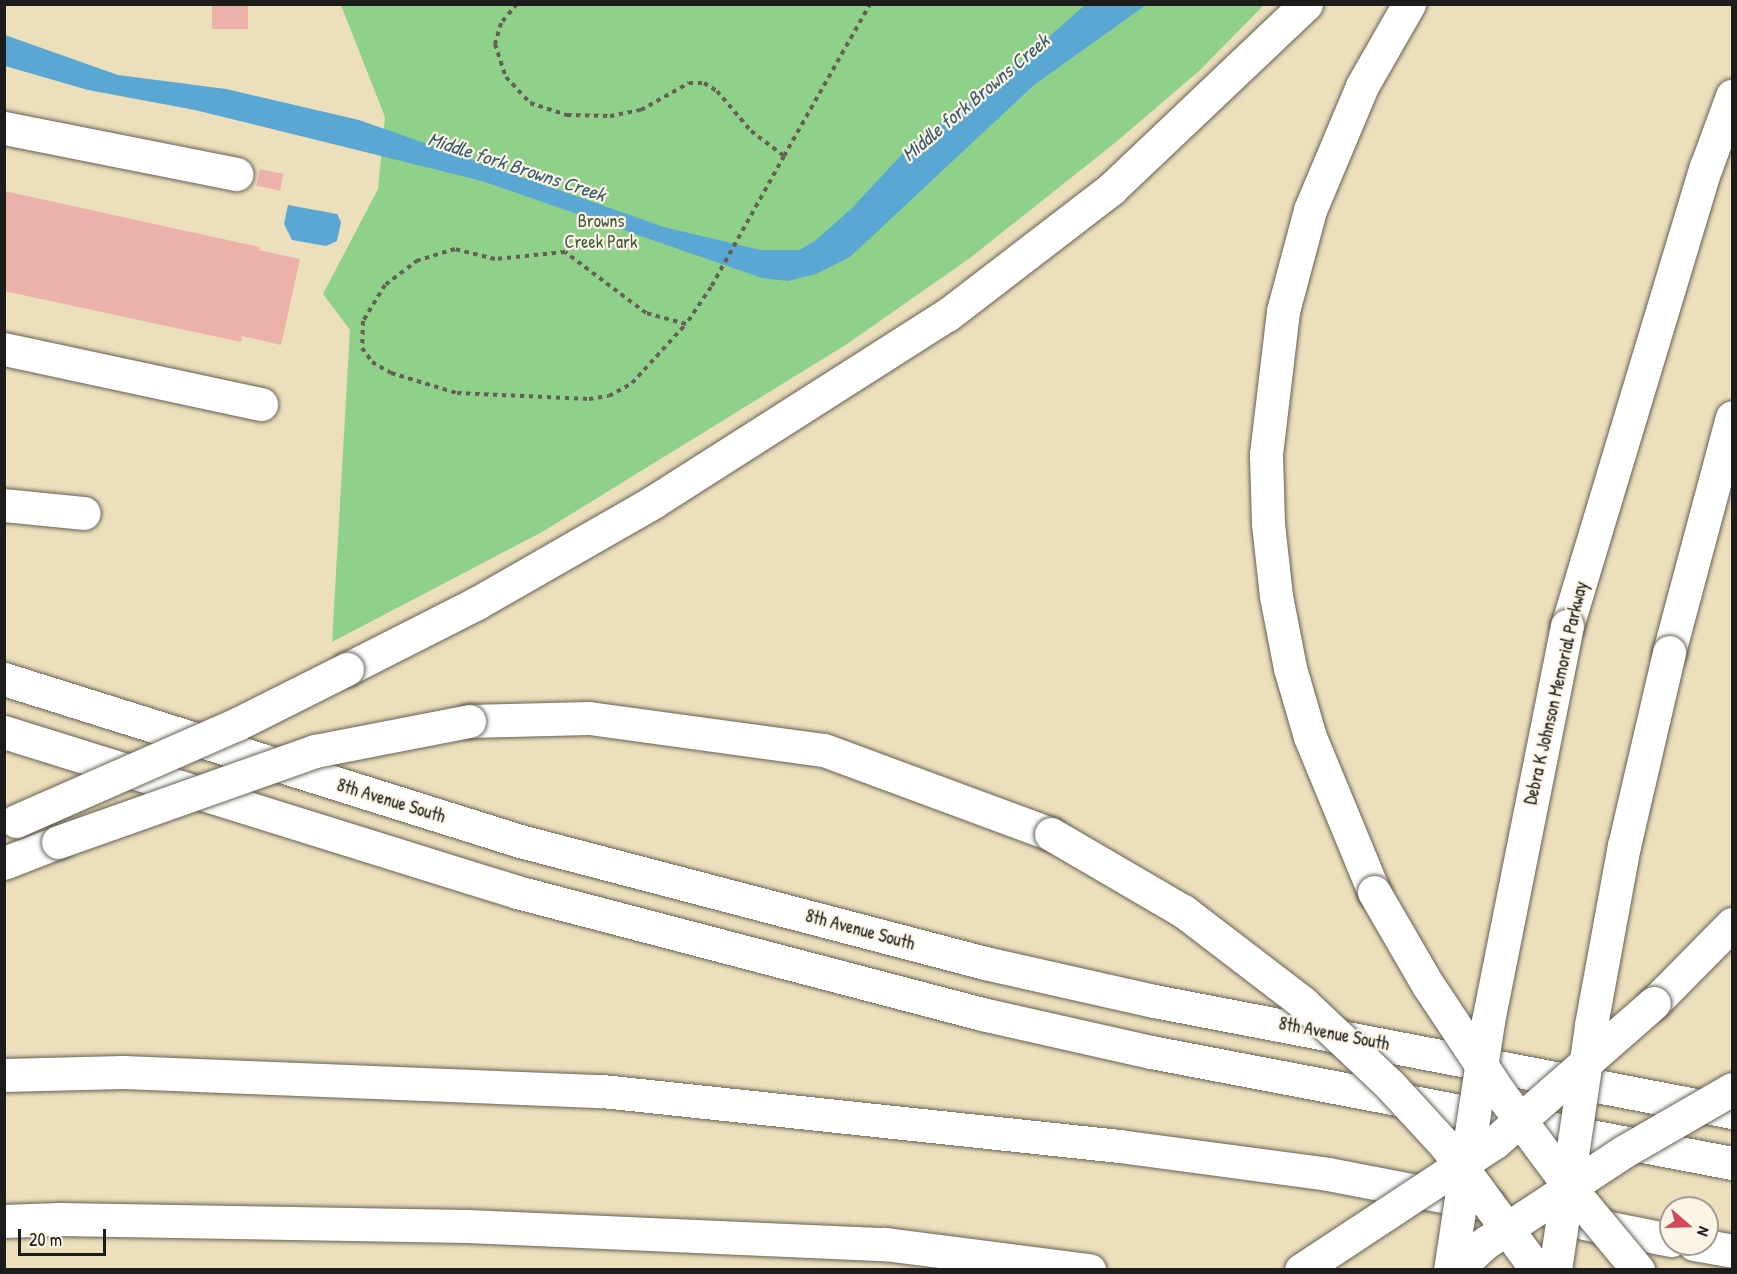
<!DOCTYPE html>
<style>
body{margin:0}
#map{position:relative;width:1737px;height:1274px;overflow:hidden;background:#ecdfbc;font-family:"Patrick Hand",sans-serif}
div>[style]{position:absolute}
.green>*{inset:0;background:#8fd18a}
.water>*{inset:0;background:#5aa7d3}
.building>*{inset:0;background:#ecb2aa;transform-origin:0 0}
.path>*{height:4px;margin-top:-2px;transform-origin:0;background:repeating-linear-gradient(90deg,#656054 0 4.5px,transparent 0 9px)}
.roads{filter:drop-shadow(0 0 2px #656054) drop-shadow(0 0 2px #656054)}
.minor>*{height:33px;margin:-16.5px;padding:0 16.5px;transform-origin:16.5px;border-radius:16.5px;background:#fff}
.major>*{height:33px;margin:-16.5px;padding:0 16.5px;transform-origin:16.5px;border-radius:16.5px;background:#fff}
.highway>*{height:33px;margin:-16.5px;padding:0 16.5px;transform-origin:16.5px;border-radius:16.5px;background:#fff}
.bridges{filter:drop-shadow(0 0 2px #656054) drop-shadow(0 0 2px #656054)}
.highway-bridge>*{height:33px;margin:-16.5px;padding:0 16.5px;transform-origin:16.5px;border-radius:16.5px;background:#fff}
span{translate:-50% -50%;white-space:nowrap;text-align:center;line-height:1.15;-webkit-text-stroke:4.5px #fcf5e5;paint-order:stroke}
.park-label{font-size:18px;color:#445b42}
.street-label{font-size:18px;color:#1c1c1c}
.water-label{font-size:20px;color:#385b6e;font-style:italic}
.frame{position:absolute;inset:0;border:6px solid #1c1c1c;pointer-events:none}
.north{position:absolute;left:1659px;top:1196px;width:60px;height:60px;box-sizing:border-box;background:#fcf5e5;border:2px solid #a29e95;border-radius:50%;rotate:110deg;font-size:16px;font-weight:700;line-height:24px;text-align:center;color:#1c1c1c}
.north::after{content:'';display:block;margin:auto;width:21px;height:27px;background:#d1495b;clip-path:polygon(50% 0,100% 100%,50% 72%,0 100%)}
.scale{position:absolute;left:18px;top:1229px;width:88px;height:27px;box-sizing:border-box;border:3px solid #1c1c1c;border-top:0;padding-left:8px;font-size:18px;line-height:21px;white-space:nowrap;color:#1c1c1c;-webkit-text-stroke:4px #fcf5e5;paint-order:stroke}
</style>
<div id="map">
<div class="green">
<div style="clip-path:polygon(341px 5px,1264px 5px,1199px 71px,1116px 142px,970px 258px,847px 344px,542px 532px,332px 642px,350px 330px,323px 294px,378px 189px,385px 117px)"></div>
</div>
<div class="water">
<div style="clip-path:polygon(1085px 5px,1146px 5px,1034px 85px,850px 257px,816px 274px,788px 281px,762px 278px,482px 181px,195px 110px,88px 90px,5px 66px,5px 35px,118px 75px,226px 89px,359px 120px,664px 227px,760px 250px,799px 250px,815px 241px,852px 208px,905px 151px,1027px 56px)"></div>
<div style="clip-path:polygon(288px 205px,337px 214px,341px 222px,337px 241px,326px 246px,292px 240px,284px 224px)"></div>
</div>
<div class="building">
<div style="left:212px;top:4px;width:36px;height:25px"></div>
<div style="left:260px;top:169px;width:24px;height:17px;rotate:12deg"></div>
<div style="clip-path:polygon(4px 191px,260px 247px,259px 250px,300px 259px,281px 345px,242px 336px,241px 342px,4px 291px)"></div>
</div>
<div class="path">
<div style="left:517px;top:4px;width:25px;rotate:130deg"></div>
<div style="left:501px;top:23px;width:22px;rotate:106deg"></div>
<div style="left:495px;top:44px;width:35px;rotate:72deg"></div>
<div style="left:506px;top:77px;width:35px;rotate:47deg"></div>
<div style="left:530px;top:103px;width:39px;rotate:18deg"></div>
<div style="left:567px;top:115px;width:43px;rotate:1.3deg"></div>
<div style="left:610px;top:116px;width:32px;rotate:-11deg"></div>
<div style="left:641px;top:110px;width:55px;rotate:-29.4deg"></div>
<div style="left:689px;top:83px;width:15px"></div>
<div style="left:704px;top:83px;width:15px;rotate:32deg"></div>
<div style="left:717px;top:91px;width:52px;rotate:49.6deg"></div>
<div style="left:751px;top:131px;width:41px;rotate:37.1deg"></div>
<div style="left:784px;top:156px;width:150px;rotate:119.1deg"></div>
<div style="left:711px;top:287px;width:45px;rotate:124deg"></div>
<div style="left:686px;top:324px;width:41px;rotate:-164.6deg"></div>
<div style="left:646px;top:313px;width:101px;rotate:-143deg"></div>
<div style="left:565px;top:252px;width:70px;rotate:174.3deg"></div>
<div style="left:495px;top:259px;width:41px;rotate:-166deg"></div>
<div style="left:455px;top:249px;width:39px;rotate:163deg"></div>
<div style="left:418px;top:260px;width:41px;rotate:142.9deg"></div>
<div style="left:385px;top:285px;width:42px;rotate:121.4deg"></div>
<div style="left:363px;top:321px;width:27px;rotate:92deg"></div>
<div style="left:362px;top:348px;width:17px;rotate:54deg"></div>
<div style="left:372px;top:362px;width:22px;rotate:30deg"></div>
<div style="left:391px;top:373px;width:69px;rotate:16.9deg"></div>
<div style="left:457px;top:393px;width:132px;rotate:2.6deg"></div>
<div style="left:589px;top:399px;width:20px;rotate:-9deg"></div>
<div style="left:609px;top:396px;width:26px;rotate:-29deg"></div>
<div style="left:632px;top:383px;width:80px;rotate:-47.5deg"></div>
<div style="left:784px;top:156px;width:175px;rotate:-60.5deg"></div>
</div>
<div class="roads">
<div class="minor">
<div style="left:4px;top:128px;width:237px;rotate:11.2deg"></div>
<div style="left:4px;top:349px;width:263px;rotate:12.1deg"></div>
<div style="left:4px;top:505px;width:80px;rotate:5.7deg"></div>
</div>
<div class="major">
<div style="left:4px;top:679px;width:541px;rotate:17.43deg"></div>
<div style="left:520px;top:841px;width:481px;rotate:14.7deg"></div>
<div style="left:985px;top:963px;width:173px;rotate:12.7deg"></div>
<div style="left:1154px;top:1001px;width:589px;rotate:10.87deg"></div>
<div style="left:4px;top:732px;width:537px;rotate:17.32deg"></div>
<div style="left:517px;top:892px;width:481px;rotate:14.7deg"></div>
<div style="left:982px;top:1014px;width:173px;rotate:12.7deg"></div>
<div style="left:1151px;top:1052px;width:592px;rotate:10.82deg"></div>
</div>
<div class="highway">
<div style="left:1567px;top:626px;width:480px;rotate:-73.2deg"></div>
<div style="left:1706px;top:167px;width:76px;rotate:-69.9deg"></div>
<div style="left:1669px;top:652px;width:243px;rotate:-75deg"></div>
<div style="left:347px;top:669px;width:146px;rotate:-26.9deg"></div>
<div style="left:477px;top:603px;width:203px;rotate:-29.8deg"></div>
<div style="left:653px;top:502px;width:348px;rotate:-32.5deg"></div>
<div style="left:947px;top:315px;width:207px;rotate:-37.5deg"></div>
<div style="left:1111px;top:189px;width:269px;rotate:-43.5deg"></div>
<div style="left:469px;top:721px;width:120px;rotate:-1.4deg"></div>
<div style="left:589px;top:718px;width:237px;rotate:7.8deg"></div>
<div style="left:824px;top:750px;width:242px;rotate:20.3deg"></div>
<div style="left:4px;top:863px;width:58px;rotate:-21.3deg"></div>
<div style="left:1374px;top:892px;width:168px;rotate:-112.4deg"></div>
<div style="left:1310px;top:737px;width:72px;rotate:-106.2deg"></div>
<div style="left:1290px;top:668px;width:73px;rotate:-101deg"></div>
<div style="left:1276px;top:596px;width:73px;rotate:-96.3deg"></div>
<div style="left:1268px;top:523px;width:69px;rotate:-91.7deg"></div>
<div style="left:1266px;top:454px;width:144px;rotate:-83.2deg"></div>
<div style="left:1283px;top:311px;width:105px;rotate:-75deg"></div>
<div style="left:1310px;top:210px;width:134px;rotate:-67.2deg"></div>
<div style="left:1362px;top:86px;width:95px;rotate:-60.2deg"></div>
<div style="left:1654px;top:1003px;width:111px;rotate:-45.4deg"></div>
<div style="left:4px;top:1075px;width:119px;rotate:-1.4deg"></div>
<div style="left:123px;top:1072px;width:479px;rotate:2.3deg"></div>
<div style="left:602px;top:1091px;width:520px;rotate:6.07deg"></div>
<div style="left:1119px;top:1146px;width:211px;rotate:7.6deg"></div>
<div style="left:1328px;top:1174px;width:164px;rotate:10.9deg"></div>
<div style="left:4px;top:1221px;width:55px;rotate:-2.1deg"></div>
<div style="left:59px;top:1219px;width:408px;rotate:1deg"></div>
<div style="left:467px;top:1226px;width:418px;rotate:2.5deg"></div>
<div style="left:885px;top:1244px;width:206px;rotate:7.3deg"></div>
<div style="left:1584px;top:1223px;width:89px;rotate:11.1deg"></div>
<div style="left:1694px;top:1244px;width:39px;rotate:10deg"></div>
</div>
</div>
<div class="bridges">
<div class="highway-bridge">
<div style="left:16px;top:821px;width:241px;rotate:-23.7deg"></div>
<div style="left:237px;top:724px;width:123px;rotate:-26.6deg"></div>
<div style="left:1051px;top:834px;width:153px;rotate:30.3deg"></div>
<div style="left:1183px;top:911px;width:150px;rotate:37.4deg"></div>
<div style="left:1302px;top:1002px;width:121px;rotate:43.3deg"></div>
<div style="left:1390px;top:1085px;width:83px;rotate:47.4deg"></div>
<div style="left:1446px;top:1146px;width:154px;rotate:53.7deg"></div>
<div style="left:58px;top:842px;width:273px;rotate:-19.5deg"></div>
<div style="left:315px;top:751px;width:157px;rotate:-11deg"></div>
<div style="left:1374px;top:892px;width:108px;rotate:59.9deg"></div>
<div style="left:1428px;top:985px;width:125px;rotate:56.4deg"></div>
<div style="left:1497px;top:1089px;width:131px;rotate:53.4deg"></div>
<div style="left:1575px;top:1194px;width:99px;rotate:50.3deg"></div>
<div style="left:1301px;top:1270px;width:232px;rotate:-33.4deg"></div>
<div style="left:1495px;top:1142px;width:211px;rotate:-41.2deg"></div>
<div style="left:1450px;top:1270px;width:252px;rotate:-81.3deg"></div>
<div style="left:1488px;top:1021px;width:403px;rotate:-78.7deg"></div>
<div style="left:1456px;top:1270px;width:40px;rotate:-43deg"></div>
<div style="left:1485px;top:1243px;width:165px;rotate:-33.4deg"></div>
<div style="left:1623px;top:1152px;width:126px;rotate:-30deg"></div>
<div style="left:1555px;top:1270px;width:248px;rotate:-81.6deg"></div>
<div style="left:1591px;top:1025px;width:182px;rotate:-79.6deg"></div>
<div style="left:1624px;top:846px;width:199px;rotate:-76.9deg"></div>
</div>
</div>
<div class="park-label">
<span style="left:601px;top:232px">Browns<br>Creek Park</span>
</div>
<div class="street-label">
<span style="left:1556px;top:693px;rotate:-77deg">Debra K Johnson Memorial Parkway</span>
<span style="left:391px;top:801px;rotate:17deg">8th Avenue South</span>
<span style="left:860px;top:930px;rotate:15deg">8th Avenue South</span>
<span style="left:1334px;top:1034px;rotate:11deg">8th Avenue South</span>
</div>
<div class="water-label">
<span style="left:975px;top:97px;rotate:-40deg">Middle fork Browns Creek</span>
<span style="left:517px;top:166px;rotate:18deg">Middle fork Browns Creek</span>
</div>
<div class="frame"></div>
<div class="north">N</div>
<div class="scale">20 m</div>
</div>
